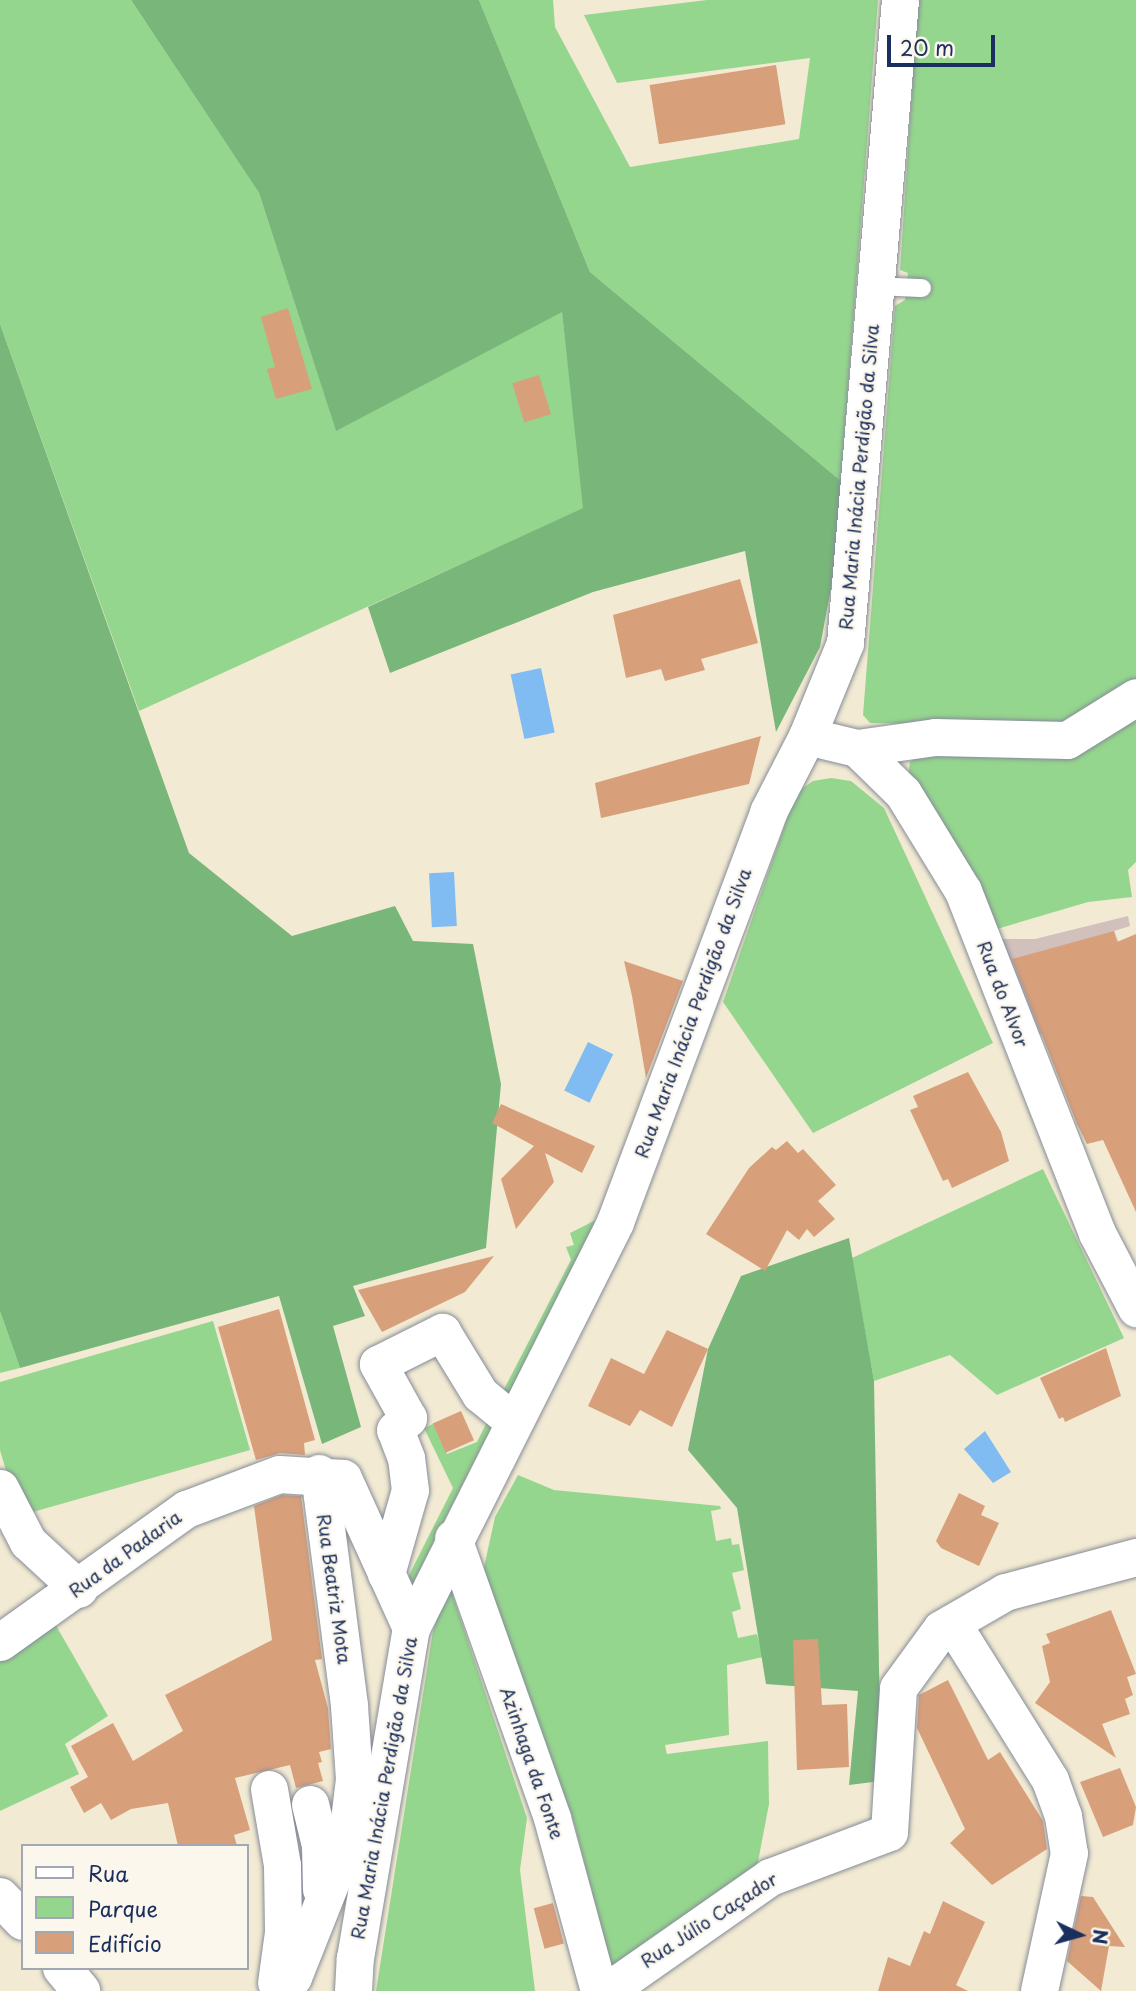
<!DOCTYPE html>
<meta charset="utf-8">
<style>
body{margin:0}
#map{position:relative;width:1136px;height:1991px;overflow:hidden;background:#f2ead2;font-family:"Playpen Sans",sans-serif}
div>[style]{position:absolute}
.industrial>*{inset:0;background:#d1c0bc}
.green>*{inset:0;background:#95d68e}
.forest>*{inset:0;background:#78b779}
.water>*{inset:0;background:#80bbf2;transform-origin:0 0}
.building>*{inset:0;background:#d89f7b;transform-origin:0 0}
.roads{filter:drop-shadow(0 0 2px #868c98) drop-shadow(0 0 2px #868c98)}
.lane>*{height:18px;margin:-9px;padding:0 9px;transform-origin:9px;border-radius:9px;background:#fff}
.street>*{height:37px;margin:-18.5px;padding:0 18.5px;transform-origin:18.5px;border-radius:18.5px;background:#fff}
.secondary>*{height:38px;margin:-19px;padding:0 19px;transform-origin:19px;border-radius:19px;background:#fff}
span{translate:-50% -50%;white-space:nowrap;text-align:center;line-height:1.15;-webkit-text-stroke:5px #fbf7ec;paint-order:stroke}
.street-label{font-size:18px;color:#1b2f5e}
.legend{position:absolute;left:21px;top:1844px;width:228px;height:126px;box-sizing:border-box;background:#fbf7ec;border:2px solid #a1a7b3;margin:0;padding:9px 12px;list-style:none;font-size:21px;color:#1b2f5e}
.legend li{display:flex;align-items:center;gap:14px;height:35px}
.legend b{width:35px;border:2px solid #a1a7b3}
.north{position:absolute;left:1045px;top:1900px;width:70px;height:70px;-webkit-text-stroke:5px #fbf7ec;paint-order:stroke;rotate:95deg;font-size:19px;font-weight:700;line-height:28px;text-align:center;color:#1b2f5e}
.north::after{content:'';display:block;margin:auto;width:24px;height:32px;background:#1b2f5e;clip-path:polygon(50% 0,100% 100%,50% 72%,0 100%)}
.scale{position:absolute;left:887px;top:35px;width:108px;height:32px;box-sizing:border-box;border:4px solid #1b2f5e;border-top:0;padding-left:9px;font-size:21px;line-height:24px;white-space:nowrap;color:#1b2f5e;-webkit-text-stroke:5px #fbf7ec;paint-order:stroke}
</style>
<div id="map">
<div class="industrial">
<div style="clip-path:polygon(1128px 916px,1130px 926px,1114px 931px,1136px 984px,1051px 1032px,1032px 1037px,1001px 939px,1035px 939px)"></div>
</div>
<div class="green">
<div style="clip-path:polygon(0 0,131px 0,259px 193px,336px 430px,562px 311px,584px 508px,139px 711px,0 324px)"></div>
<div style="clip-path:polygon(479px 0,553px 0,555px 27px,630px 167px,799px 139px,810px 58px,617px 83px,584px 15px,707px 0,878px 0,841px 481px,590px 272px)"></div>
<div style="clip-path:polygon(918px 0,1136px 0,1136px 681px,1064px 726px,870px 723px,863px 715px,895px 306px,905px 300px,908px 273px,900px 270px)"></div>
<div style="clip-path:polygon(1136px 712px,1136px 862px,1128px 870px,1132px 897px,1088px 902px,997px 929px,976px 877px,908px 776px,910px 762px,919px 754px)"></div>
<div style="clip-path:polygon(831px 778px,851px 781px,884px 808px,993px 1043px,813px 1133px,723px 1002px,796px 793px,813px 781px)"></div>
<div style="clip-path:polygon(1043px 1169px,1124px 1338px,997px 1395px,950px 1355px,874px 1381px,852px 1258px)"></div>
<div style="clip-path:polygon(600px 1218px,505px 1401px,502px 1393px,571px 1260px,566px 1247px,574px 1245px,570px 1233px)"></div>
<div style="clip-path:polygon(0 1311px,20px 1368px,0 1373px)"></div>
<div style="clip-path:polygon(213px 1321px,250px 1450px,19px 1516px,0 1450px,0 1382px)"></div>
<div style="clip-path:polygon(489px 1418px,496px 1418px,405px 1599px,401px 1591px,453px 1488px,424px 1428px,433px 1424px,447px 1454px,477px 1442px)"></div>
<div style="clip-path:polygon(518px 1475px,554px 1490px,720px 1506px,721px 1509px,711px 1511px,716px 1541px,731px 1538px,732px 1545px,739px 1544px,744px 1570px,732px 1573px,741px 1609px,732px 1612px,738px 1638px,757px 1634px,763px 1657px,727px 1665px,729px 1735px,665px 1745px,667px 1754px,768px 1741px,769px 1804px,757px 1867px,612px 1968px,574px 1823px,481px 1581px,495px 1517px)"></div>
<div style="clip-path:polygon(449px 1584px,527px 1818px,520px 1870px,535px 1991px,376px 1991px,433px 1631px)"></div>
<div style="clip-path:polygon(54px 1622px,108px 1716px,65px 1744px,79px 1774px,0 1811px,0 1659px)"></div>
</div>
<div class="forest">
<div style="clip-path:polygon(131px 0,479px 0,590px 272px,841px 481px,834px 572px,820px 647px,776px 732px,745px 551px,593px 592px,390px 673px,368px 607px,583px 508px,562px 312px,336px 431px,259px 193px)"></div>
<div style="clip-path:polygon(0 324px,189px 853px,292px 936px,395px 906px,413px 941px,473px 944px,501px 1084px,486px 1248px,353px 1286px,365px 1316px,333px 1326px,361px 1427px,322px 1444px,279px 1296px,20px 1368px,0 1311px)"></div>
<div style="clip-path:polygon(849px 1238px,874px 1381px,881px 1781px,849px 1785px,858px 1691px,766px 1684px,737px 1508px,688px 1450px,708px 1349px,741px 1276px)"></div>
</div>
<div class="water">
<div style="left:541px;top:668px;width:66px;height:31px;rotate:78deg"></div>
<div style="left:454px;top:872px;width:54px;height:25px;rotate:87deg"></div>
<div style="left:588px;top:1042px;width:28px;height:54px;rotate:26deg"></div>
<div style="clip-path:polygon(985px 1431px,1011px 1472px,993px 1483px,964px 1449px)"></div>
</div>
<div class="building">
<div style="left:776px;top:65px;width:60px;height:128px;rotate:81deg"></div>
<div style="clip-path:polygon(288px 308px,312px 389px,276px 399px,267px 369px,275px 367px,261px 317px)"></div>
<div style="left:539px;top:375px;width:41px;height:28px;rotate:73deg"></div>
<div style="clip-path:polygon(740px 579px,758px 643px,701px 659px,705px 670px,665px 681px,661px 669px,626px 678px,613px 615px)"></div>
<div style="clip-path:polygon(761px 736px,749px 784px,601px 818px,595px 783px)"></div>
<div style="clip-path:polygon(1114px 931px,1117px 942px,1136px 934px,1136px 1212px,1103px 1140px,1087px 1144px,1077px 1124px,1012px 959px)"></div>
<div style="clip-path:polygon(624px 961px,683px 981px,646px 1078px,632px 996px)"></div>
<div style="clip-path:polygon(968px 1072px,1001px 1132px,1009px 1161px,952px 1188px,948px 1179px,943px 1181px,910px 1110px,918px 1107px,913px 1096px)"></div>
<div style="clip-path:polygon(501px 1104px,595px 1146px,582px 1173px,545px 1153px,554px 1182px,516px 1229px,501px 1179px,534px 1146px,492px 1123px)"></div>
<div style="clip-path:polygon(787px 1141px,798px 1153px,803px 1149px,836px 1185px,818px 1201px,835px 1219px,814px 1237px,807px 1229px,799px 1240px,787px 1230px,765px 1271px,706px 1234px,749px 1168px,772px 1147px,776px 1150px)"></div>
<div style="clip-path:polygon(494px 1256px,465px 1292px,382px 1332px,358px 1290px)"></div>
<div style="clip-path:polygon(279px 1309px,315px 1440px,304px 1443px,305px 1455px,280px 1453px,256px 1460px,218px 1327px)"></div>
<div style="clip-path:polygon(667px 1330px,708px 1349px,672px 1427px,640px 1410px,630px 1426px,588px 1406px,611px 1358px,644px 1374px)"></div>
<div style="clip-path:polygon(1106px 1348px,1121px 1396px,1065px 1422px,1063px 1417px,1059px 1419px,1040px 1378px)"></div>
<div style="left:461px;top:1411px;width:32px;height:31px;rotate:66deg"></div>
<div style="clip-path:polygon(959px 1493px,985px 1506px,981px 1515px,999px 1523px,979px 1566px,941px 1548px,936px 1541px)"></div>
<div style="clip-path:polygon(282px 1495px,301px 1496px,322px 1659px,315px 1660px,328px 1708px,331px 1749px,319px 1752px,322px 1762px,318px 1763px,323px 1781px,296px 1788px,290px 1765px,235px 1778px,250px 1830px,234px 1835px,237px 1846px,178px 1846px,168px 1803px,131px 1809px,111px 1820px,101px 1803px,84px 1813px,70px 1787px,88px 1777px,71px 1746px,113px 1723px,133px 1761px,183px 1731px,165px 1695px,272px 1640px,254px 1506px)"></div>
<div style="clip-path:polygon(1111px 1610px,1136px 1674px,1127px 1677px,1133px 1695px,1125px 1699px,1130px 1714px,1102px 1724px,1116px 1758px,1035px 1703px,1050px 1682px,1042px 1646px,1050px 1643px,1046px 1634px)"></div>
<div style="clip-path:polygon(818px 1639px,822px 1705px,847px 1704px,849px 1767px,797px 1770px,793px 1640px)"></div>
<div style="clip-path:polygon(948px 1680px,988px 1760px,1000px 1752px,1043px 1821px,1047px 1849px,992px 1885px,950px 1843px,965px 1829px,917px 1728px,919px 1695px)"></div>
<div style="clip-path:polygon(1120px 1768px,1136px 1807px,1133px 1825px,1103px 1837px,1080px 1782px)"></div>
<div style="clip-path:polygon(1081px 1896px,1093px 1897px,1125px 1947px,1109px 1946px,1101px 1991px,1067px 1961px)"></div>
<div style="clip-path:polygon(943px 1901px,985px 1922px,956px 1985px,968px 1991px,878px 1991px,888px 1957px,910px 1966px,924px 1931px,930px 1934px)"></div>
<div style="left:553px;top:1903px;width:42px;height:20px;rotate:75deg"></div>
</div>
<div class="roads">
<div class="lane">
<div style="left:874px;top:286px;width:48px;rotate:2.4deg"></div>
</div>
<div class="street">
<div style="left:807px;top:736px;width:51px;rotate:13.5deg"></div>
<div style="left:857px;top:748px;width:64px;rotate:44.4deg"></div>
<div style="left:903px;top:793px;width:115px;rotate:58.5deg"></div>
<div style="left:963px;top:891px;width:367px;rotate:68.6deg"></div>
<div style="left:1097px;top:1233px;width:85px;rotate:62.5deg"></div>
<div style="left:857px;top:748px;width:79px;rotate:-8deg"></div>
<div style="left:935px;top:737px;width:132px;rotate:1.3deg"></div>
<div style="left:1067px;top:740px;width:81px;rotate:-31.9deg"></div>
<div style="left:0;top:1488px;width:61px;rotate:62.6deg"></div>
<div style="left:28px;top:1542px;width:69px;rotate:42.7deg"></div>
<div style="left:453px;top:1538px;width:297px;rotate:70.5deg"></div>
<div style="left:552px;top:1818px;width:179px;rotate:74.8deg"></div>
<div style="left:386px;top:1574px;width:87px;rotate:-74.1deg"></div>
<div style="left:410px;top:1490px;width:32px;rotate:-97deg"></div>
<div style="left:406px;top:1458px;width:30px;rotate:-111deg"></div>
<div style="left:395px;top:1430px;width:18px;rotate:-43deg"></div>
<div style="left:408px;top:1418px;width:62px;rotate:-119.1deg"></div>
<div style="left:378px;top:1364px;width:72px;rotate:-26.6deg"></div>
<div style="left:442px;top:1332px;width:73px;rotate:58.5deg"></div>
<div style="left:480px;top:1394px;width:43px;rotate:39.3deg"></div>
<div style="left:952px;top:1623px;width:185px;rotate:58deg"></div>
<div style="left:1050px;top:1780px;width:38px;rotate:70deg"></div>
<div style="left:1063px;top:1816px;width:37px;rotate:81deg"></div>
<div style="left:1069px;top:1853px;width:141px;rotate:102.3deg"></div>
<div style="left:0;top:1642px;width:229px;rotate:-35.6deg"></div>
<div style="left:186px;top:1509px;width:99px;rotate:-20.6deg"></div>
<div style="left:279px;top:1474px;width:64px;rotate:3.6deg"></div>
<div style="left:343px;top:1478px;width:165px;rotate:65.6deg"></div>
<div style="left:269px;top:1789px;width:77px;rotate:80.3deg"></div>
<div style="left:282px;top:1865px;width:67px;rotate:89.1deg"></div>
<div style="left:283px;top:1932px;width:51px;rotate:97.8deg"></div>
<div style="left:310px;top:1804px;width:42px;rotate:76.3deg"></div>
<div style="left:320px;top:1845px;width:44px;rotate:88.7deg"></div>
<div style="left:282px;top:1991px;width:18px;rotate:-52deg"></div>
<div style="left:293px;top:1977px;width:143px;rotate:-68.3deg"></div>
<div style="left:346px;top:1844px;width:65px;rotate:-83deg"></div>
<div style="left:354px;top:1779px;width:74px;rotate:-93.9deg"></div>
<div style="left:349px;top:1705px;width:234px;rotate:-97.4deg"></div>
<div style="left:353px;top:1991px;width:33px;rotate:-87deg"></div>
<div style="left:355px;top:1958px;width:335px;rotate:-80.4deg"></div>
<div style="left:411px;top:1628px;width:454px;rotate:-63.3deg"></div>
<div style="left:615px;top:1222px;width:438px;rotate:-69.5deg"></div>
<div style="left:768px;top:812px;width:85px;rotate:-62.8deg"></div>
<div style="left:807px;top:736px;width:100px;rotate:-67.8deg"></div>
<div style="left:845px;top:643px;width:645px;rotate:-85.11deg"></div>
<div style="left:607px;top:1991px;width:199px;rotate:-35deg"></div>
<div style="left:770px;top:1877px;width:127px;rotate:-20.7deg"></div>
<div style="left:889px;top:1832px;width:144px;rotate:-86.4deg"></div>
<div style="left:898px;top:1688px;width:73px;rotate:-53.9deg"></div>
<div style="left:941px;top:1629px;width:74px;rotate:-30deg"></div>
<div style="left:1005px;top:1592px;width:136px;rotate:-15deg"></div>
</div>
<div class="secondary">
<div style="left:0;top:1897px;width:33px;rotate:46deg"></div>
<div style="left:62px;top:1968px;width:30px;rotate:50deg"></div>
</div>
</div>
<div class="street-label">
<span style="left:859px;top:477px;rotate:-85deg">Rua Maria Inácia Perdigão da Silva</span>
<span style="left:1003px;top:994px;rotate:69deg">Rua do Alvor</span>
<span style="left:693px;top:1013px;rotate:-70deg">Rua Maria Inácia Perdigão da Silva</span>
<span style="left:125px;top:1554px;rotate:-36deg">Rua da Padaria</span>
<span style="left:334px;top:1589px;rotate:82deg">Rua Beatriz Mota</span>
<span style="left:532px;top:1763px;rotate:71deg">Azinhaga da Fonte</span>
<span style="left:384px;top:1788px;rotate:-80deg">Rua Maria Inácia Perdigão da Silva</span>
<span style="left:709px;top:1920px;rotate:-33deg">Rua Júlio Caçador</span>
</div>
<ul class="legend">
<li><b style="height:9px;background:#fff"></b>Rua</li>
<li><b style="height:19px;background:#95d68e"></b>Parque</li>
<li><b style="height:19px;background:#d89f7b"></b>Edifício</li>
</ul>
<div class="north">N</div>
<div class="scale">20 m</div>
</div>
